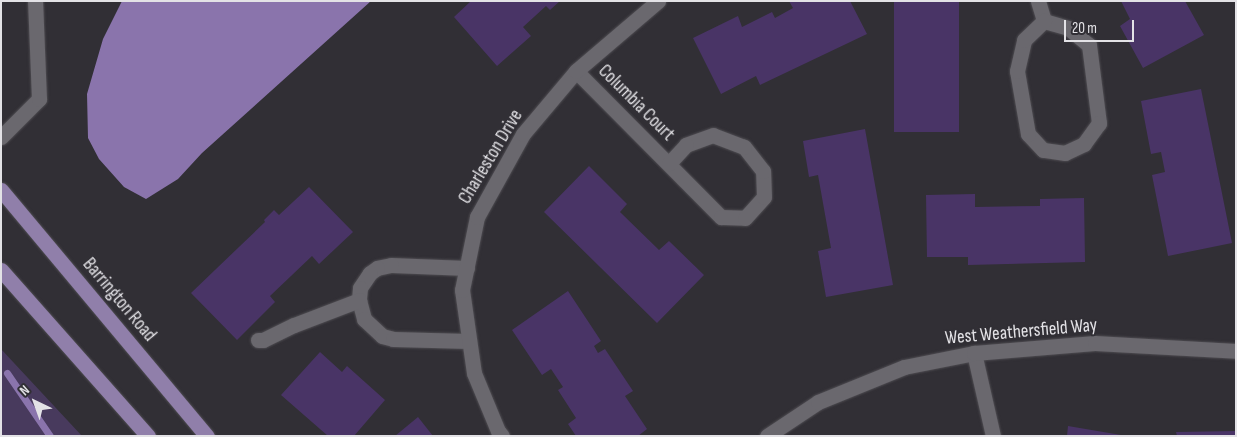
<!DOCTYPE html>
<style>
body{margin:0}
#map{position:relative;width:1237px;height:437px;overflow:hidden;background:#312f35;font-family:"Sofia Sans Condensed",sans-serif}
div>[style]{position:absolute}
.green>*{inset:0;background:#483a5d}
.water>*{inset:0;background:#8a74ac}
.stream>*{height:7px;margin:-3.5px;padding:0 3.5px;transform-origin:3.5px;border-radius:3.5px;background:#8a74ac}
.building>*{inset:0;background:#493466;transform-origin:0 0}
.roads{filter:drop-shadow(0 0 1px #4e4c51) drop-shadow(0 0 1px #4e4c51)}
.minor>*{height:15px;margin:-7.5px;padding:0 7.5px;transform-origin:7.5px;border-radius:7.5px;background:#6a686e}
.major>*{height:15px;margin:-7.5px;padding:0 7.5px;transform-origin:7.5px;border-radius:7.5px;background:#907faa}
span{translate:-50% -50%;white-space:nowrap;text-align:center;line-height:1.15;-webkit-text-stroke:4px #312f35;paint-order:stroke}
.street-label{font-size:19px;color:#e3e2e6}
.frame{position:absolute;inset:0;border:2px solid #e3e2e6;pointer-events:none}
.north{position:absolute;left:10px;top:377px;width:50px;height:50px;-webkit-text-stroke:4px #312f35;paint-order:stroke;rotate:318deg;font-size:14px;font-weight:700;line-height:20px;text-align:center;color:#e3e2e6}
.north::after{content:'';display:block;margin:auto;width:18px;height:22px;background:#e3e2e6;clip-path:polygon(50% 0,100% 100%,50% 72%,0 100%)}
.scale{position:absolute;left:1064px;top:20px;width:70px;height:22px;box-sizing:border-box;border:2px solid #e3e2e6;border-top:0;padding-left:6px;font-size:15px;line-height:18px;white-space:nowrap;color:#e3e2e6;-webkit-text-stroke:4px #312f35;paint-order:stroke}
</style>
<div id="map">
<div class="green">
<div style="clip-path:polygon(1px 348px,1px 349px,82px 436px,1px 436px)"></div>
</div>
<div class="water">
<div style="clip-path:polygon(122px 1px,371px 1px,202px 153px,178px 179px,146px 199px,124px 187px,99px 159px,88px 138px,87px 94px,103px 39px)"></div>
</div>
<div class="stream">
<div style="left:7px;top:373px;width:76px;rotate:55.7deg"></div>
</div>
<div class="building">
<div style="clip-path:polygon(471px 1px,560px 1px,550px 10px,546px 6px,523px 27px,531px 36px,497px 66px,454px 17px)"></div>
<div style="clip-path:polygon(789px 1px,850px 1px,867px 34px,760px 85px,756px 76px,721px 94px,693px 38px,738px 16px,742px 27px,772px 12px,775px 18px,793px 8px)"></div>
<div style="left:894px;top:1px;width:65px;height:131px"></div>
<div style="clip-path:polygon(1121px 1px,1185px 1px,1204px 35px,1143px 68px,1120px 26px,1130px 19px)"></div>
<div style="clip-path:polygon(1201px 89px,1232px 243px,1168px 256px,1152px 175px,1165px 172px,1161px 152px,1151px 154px,1141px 101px)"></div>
<div style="clip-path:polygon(865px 129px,893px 285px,826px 297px,818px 251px,831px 248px,818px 175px,809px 177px,803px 141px)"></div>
<div style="clip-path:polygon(589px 166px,627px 204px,620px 212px,659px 250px,669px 241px,704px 275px,657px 323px,544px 212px)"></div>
<div style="clip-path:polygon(309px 187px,353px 232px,319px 264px,312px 256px,270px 296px,275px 302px,237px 340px,191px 293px,265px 222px,264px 220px,274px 210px,279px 215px)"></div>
<div style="clip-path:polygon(975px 194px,975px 207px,1040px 206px,1040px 199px,1084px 198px,1085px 262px,968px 265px,968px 257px,927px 257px,926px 195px)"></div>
<div style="clip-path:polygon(568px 291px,601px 341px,594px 346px,598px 353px,605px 349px,633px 391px,625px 396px,647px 429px,638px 436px,576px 436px,568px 424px,576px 418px,558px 390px,563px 387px,551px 369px,542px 375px,512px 330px)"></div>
<div style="clip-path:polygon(320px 352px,342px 372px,347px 366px,385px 400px,354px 436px,328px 436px,281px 395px)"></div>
<div style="clip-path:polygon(418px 417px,433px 436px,395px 436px)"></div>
<div style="clip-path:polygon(1068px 426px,1121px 435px,1121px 436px,1067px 436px)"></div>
<div style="clip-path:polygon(1236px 431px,1236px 436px,1177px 436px,1176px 432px)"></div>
</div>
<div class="roads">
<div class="minor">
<div style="left:1038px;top:1px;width:21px;rotate:73deg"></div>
<div style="left:1044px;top:21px;width:25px;rotate:16deg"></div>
<div style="left:1068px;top:28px;width:27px;rotate:39deg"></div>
<div style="left:1089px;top:45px;width:79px;rotate:82.7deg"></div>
<div style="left:1099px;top:123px;width:26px;rotate:126deg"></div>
<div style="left:1084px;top:144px;width:21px;rotate:155deg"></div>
<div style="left:1065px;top:153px;width:22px;rotate:-172deg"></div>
<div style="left:1043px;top:150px;width:22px;rotate:-133deg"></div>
<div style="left:1028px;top:134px;width:64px;rotate:-99.9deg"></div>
<div style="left:1017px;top:71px;width:32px;rotate:-77deg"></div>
<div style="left:1024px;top:40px;width:28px;rotate:-44deg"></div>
<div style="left:576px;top:71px;width:206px;rotate:45.2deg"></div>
<div style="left:721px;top:217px;width:24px;rotate:2deg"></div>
<div style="left:745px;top:218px;width:28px;rotate:-48deg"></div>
<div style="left:764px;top:197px;width:26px;rotate:-92deg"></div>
<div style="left:763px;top:171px;width:31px;rotate:-128deg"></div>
<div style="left:744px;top:147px;width:33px;rotate:-159deg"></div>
<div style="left:713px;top:135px;width:29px;rotate:160deg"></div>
<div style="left:686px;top:145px;width:25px;rotate:133deg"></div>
<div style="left:1px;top:137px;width:54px;rotate:-45deg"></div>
<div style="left:39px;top:99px;width:98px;rotate:-92.3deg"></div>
<div style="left:467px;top:268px;width:76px;rotate:-177.7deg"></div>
<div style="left:391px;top:265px;width:14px;rotate:168deg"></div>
<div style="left:377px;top:268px;width:9px;rotate:144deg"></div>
<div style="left:370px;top:273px;width:18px;rotate:124deg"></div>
<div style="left:360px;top:288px;width:12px;rotate:95deg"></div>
<div style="left:359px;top:300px;width:20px;rotate:75deg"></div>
<div style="left:364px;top:319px;width:25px;rotate:43deg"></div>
<div style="left:382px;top:336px;width:11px;rotate:15deg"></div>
<div style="left:393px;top:339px;width:76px;rotate:1.5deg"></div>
<div style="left:258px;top:340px;width:5px"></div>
<div style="left:263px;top:340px;width:34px;rotate:-26deg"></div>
<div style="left:294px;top:325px;width:70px;rotate:-21deg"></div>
<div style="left:974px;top:353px;width:85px;rotate:77.1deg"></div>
<div style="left:502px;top:436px;width:6px;rotate:-129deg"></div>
<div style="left:498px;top:431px;width:63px;rotate:-112.5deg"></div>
<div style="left:474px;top:373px;width:84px;rotate:-98.2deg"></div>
<div style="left:462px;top:290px;width:75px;rotate:-78.4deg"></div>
<div style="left:477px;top:217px;width:95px;rotate:-61deg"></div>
<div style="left:523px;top:134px;width:82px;rotate:-49.9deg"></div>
<div style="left:576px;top:71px;width:108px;rotate:-40.5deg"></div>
<div style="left:767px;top:436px;width:61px;rotate:-33.7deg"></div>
<div style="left:818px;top:402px;width:93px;rotate:-22.1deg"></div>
<div style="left:904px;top:367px;width:71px;rotate:-11.3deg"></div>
<div style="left:974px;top:353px;width:121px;rotate:-4.7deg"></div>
<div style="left:1095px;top:343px;width:141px;rotate:3.2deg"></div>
</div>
<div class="major">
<div style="left:1px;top:190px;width:321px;rotate:50.1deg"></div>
<div style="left:1px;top:270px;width:222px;rotate:48.5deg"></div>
</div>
</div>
<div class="street-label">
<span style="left:636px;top:103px;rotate:45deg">Columbia Court</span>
<span style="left:491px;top:157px;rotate:-59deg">Charleston Drive</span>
<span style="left:119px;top:300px;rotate:50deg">Barrington Road</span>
<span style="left:1021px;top:332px;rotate:-5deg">West Weathersfield Way</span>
</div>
<div class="frame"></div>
<div class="north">N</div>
<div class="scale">20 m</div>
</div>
